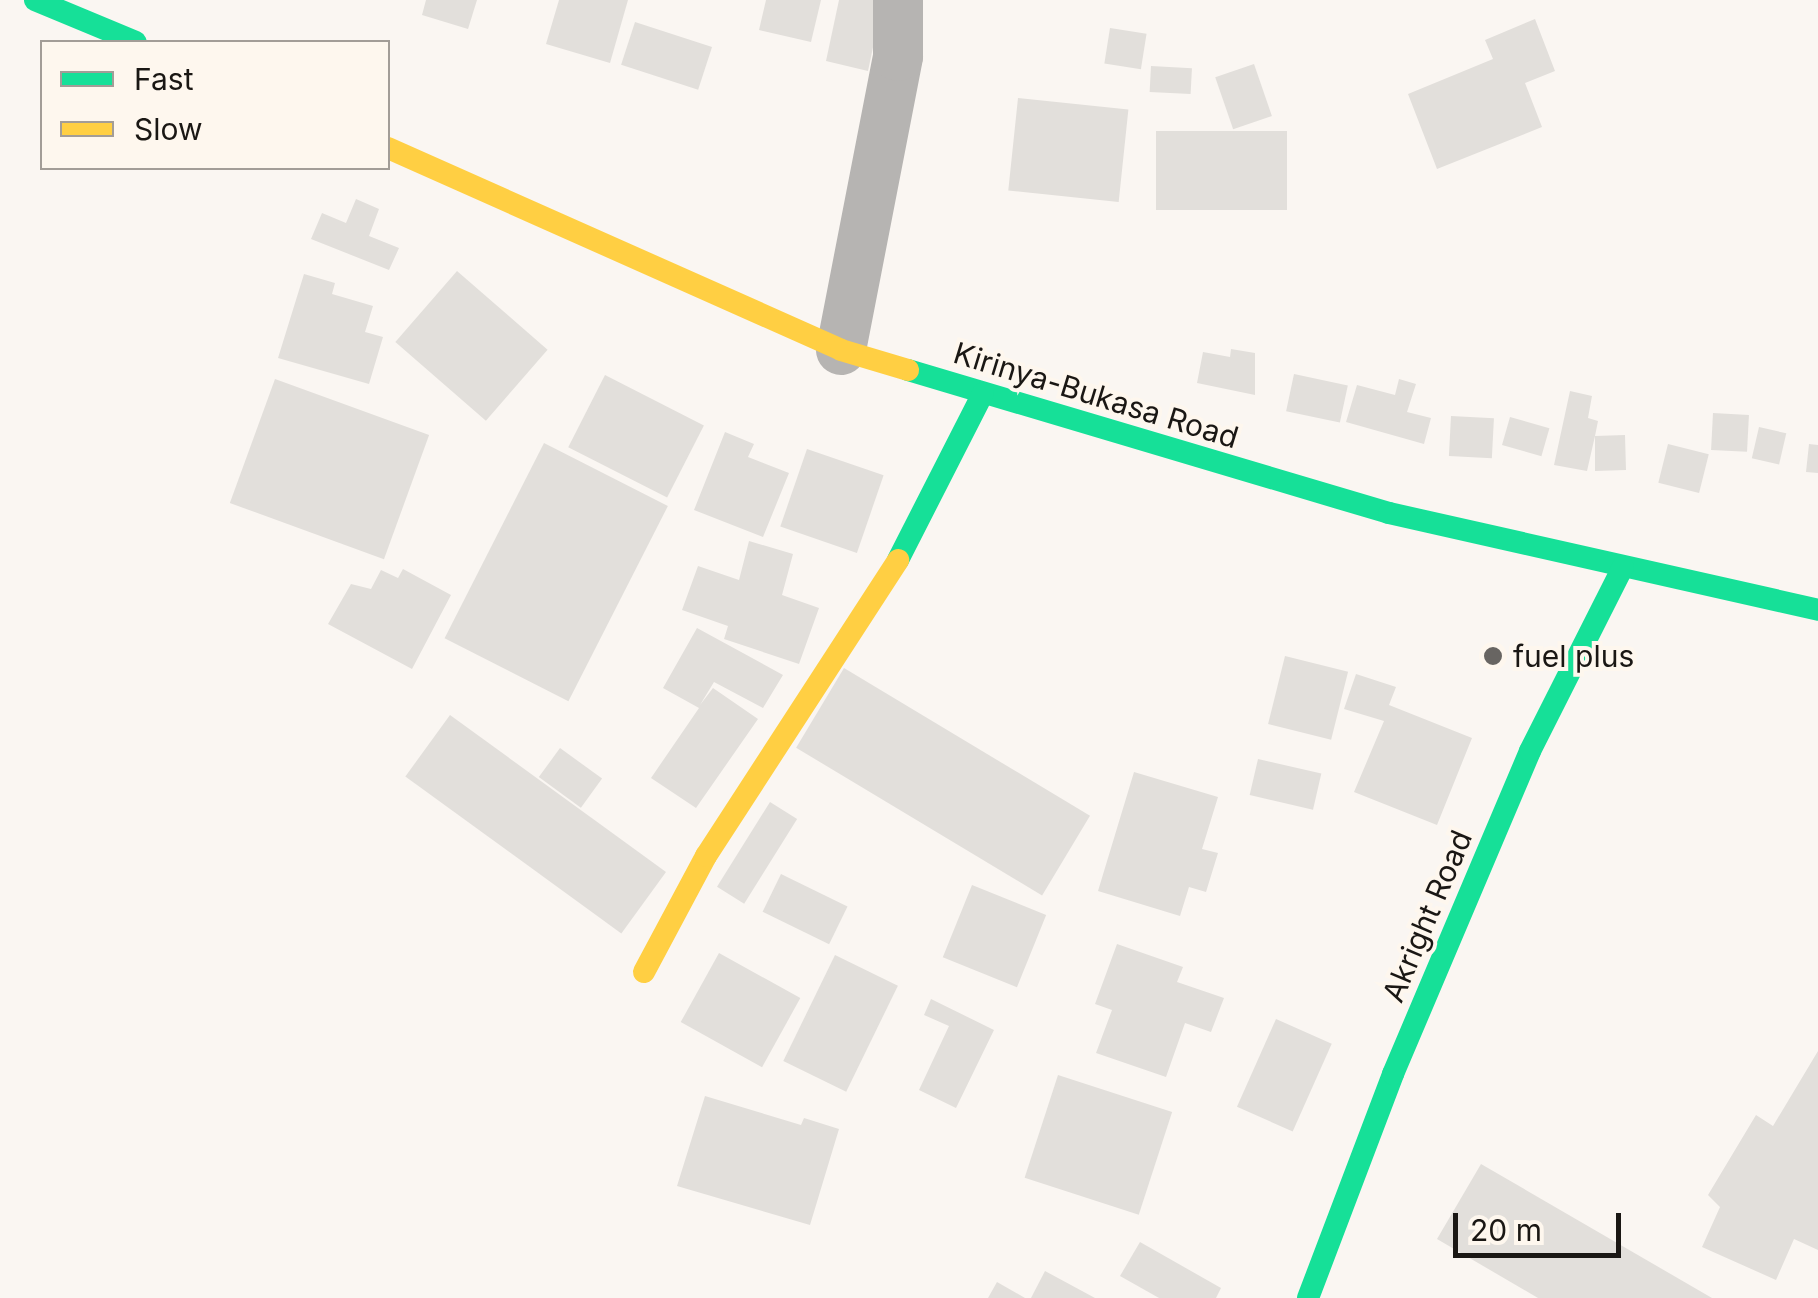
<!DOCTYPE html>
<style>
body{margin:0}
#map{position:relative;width:1818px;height:1298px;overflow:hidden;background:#faf6f2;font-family:Inter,sans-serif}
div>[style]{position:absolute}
.building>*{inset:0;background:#e2dfdb;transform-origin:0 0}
.street>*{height:50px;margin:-25px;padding:0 25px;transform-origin:25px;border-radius:25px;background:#b6b4b2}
.fast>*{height:22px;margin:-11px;padding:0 11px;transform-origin:11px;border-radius:11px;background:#16e098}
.slow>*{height:22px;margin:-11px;padding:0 11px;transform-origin:11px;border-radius:11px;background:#ffcf43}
.dots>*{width:28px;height:28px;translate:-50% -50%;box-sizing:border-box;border:5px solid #fef7ee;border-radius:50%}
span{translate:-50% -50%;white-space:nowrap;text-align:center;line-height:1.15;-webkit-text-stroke:8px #fef7ee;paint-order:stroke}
.street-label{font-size:30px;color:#1a1714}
.poi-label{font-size:30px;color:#1a1714}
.left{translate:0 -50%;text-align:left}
.legend{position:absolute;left:40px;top:40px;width:350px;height:130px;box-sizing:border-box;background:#fef7ee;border:2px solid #a39d97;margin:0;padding:12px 18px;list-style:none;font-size:30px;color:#1a1714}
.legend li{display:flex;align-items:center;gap:20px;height:50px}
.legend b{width:50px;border:2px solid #a39d97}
.scale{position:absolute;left:1453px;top:1213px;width:168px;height:45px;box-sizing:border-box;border:5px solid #1a1714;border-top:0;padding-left:12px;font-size:30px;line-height:35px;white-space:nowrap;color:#1a1714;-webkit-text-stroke:8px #fef7ee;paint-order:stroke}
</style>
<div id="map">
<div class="building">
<div style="clip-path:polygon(426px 0,477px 0,468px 29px,422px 15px)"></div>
<div style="clip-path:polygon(559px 0,628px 0,610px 63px,546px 44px)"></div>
<div style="clip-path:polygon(766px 0,821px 0,811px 42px,759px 30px)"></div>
<div style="clip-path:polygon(839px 0,883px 0,868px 71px,826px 61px)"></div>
<div style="clip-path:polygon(1535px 19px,1555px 71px,1525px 83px,1542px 127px,1437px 169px,1408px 94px,1493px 59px,1485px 40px)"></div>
<div style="left:635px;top:22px;width:81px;height:45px;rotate:18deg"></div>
<div style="left:1110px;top:28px;width:37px;height:36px;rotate:9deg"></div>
<div style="left:1254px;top:64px;width:55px;height:41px;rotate:71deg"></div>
<div style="left:1151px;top:66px;width:41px;height:26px;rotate:3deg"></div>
<div style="left:1018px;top:98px;width:111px;height:93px;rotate:6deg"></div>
<div style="left:1287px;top:131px;width:79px;height:131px;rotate:90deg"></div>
<div style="clip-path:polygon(356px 199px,379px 209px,369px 236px,399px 248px,389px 270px,311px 239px,322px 213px,346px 223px)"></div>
<div style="left:457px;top:271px;width:120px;height:94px;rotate:41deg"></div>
<div style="clip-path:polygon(304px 274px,335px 283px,332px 294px,373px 306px,365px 332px,383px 337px,369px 384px,278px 358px)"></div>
<div style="clip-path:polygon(1231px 349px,1255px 353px,1255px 395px,1197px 383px,1203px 352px,1230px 357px)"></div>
<div style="left:1294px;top:374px;width:55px;height:38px;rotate:12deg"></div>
<div style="left:605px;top:375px;width:111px;height:81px;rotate:27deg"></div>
<div style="left:275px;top:379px;width:164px;height:132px;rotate:20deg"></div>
<div style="clip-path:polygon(1399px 379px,1416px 384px,1407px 412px,1431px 418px,1424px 444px,1346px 422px,1357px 385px,1395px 395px)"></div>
<div style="clip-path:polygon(1570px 391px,1592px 396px,1588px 418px,1598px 421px,1595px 436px,1625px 435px,1626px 470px,1595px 471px,1595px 436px,1587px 471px,1554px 465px)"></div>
<div style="left:1713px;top:413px;width:36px;height:37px;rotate:3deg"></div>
<div style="left:1451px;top:416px;width:43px;height:40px;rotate:3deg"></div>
<div style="left:1510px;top:417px;width:41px;height:29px;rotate:16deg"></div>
<div style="left:1759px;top:427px;width:28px;height:32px;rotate:13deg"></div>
<div style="clip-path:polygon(725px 432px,754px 444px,748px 457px,789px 473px,763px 537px,694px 510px)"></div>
<div style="left:544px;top:443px;width:139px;height:219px;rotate:27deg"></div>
<div style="left:1668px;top:444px;width:42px;height:40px;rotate:14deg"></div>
<div style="clip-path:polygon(1809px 444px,1818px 445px,1818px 473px,1806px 472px)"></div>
<div style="left:807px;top:449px;width:81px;height:82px;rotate:19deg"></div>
<div style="clip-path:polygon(749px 541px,793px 554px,782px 595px,819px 608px,799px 664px,724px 639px,728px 626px,682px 610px,698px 566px,739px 580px)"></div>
<div style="clip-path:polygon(403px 569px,451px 595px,412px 669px,328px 624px,351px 584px,371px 589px,381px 570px,398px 578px)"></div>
<div style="clip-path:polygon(697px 628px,783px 675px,763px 708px,714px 682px,700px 705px,713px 688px,758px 719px,696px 808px,651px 778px,699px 708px,663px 688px)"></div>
<div style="left:1285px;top:656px;width:65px;height:70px;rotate:14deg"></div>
<div style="left:844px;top:668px;width:287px;height:93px;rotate:31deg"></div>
<div style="clip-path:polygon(1356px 674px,1396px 687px,1389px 705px,1472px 738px,1437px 825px,1354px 792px,1384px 721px,1344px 709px)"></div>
<div style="left:450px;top:715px;width:267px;height:76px;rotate:36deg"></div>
<div style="left:560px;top:748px;width:52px;height:36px;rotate:36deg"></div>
<div style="left:1258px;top:759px;width:65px;height:37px;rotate:13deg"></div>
<div style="clip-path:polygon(1134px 772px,1218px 797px,1202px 849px,1218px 853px,1206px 892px,1189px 887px,1180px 916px,1098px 891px)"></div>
<div style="left:770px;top:802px;width:32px;height:100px;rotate:32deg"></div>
<div style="left:781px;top:874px;width:74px;height:42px;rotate:26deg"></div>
<div style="left:972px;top:885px;width:80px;height:78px;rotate:22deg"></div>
<div style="clip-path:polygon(1117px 944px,1183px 967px,1177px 982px,1224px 998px,1211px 1032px,1185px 1023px,1166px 1077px,1096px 1053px,1112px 1010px,1095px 1004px)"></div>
<div style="left:719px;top:953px;width:93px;height:79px;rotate:29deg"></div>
<div style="left:835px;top:955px;width:70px;height:118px;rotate:26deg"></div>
<div style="clip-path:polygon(931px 999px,994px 1030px,956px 1108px,919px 1090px,949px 1026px,924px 1015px)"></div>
<div style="left:1276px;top:1019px;width:61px;height:96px;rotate:24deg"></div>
<div style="clip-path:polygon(1818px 1051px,1818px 1250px,1794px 1239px,1776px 1280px,1702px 1247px,1720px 1207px,1708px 1195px,1756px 1115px,1773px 1126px)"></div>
<div style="left:1058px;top:1075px;width:120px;height:108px;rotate:18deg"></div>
<div style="clip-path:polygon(705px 1096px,801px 1125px,804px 1118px,839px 1129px,810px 1225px,677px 1186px)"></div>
<div style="clip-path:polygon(1481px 1164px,1712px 1298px,1538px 1298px,1437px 1239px)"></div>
<div style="clip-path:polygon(1140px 1242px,1221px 1288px,1216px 1298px,1159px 1298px,1120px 1276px)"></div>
<div style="clip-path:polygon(1045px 1271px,1095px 1298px,1031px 1298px)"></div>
<div style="clip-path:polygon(997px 1282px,1025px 1298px,988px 1298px)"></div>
</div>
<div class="street">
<div style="left:841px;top:350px;width:299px;rotate:-79deg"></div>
<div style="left:898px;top:56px;width:56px;rotate:-90deg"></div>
</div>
<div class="fast">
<div style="left:35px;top:0;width:109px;rotate:22.6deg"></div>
<div style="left:908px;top:370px;width:502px;rotate:16.56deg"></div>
<div style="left:1389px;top:513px;width:440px;rotate:12.7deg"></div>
<div style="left:898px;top:560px;width:187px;rotate:-63deg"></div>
<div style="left:1308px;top:1298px;width:240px;rotate:-69.2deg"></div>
<div style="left:1393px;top:1074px;width:351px;rotate:-67deg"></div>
<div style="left:1530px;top:751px;width:206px;rotate:-63.2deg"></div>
</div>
<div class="slow">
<div style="left:388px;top:148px;width:496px;rotate:24deg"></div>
<div style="left:841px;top:350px;width:70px;rotate:16.6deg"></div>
<div style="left:644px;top:972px;width:132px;rotate:-61.9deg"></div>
<div style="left:706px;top:856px;width:353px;rotate:-57deg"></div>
</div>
<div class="dots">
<div style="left:1493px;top:656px;background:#686562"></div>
</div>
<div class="street-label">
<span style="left:1096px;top:395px;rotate:17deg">Kirinya-Bukasa Road</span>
<span style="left:1427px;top:916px;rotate:-67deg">Akright Road</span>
</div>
<div class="poi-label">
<span class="left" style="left:1513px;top:656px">fuel plus</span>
</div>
<ul class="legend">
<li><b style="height:12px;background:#16e098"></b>Fast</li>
<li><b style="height:12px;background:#ffcf43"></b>Slow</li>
</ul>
<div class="scale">20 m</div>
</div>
